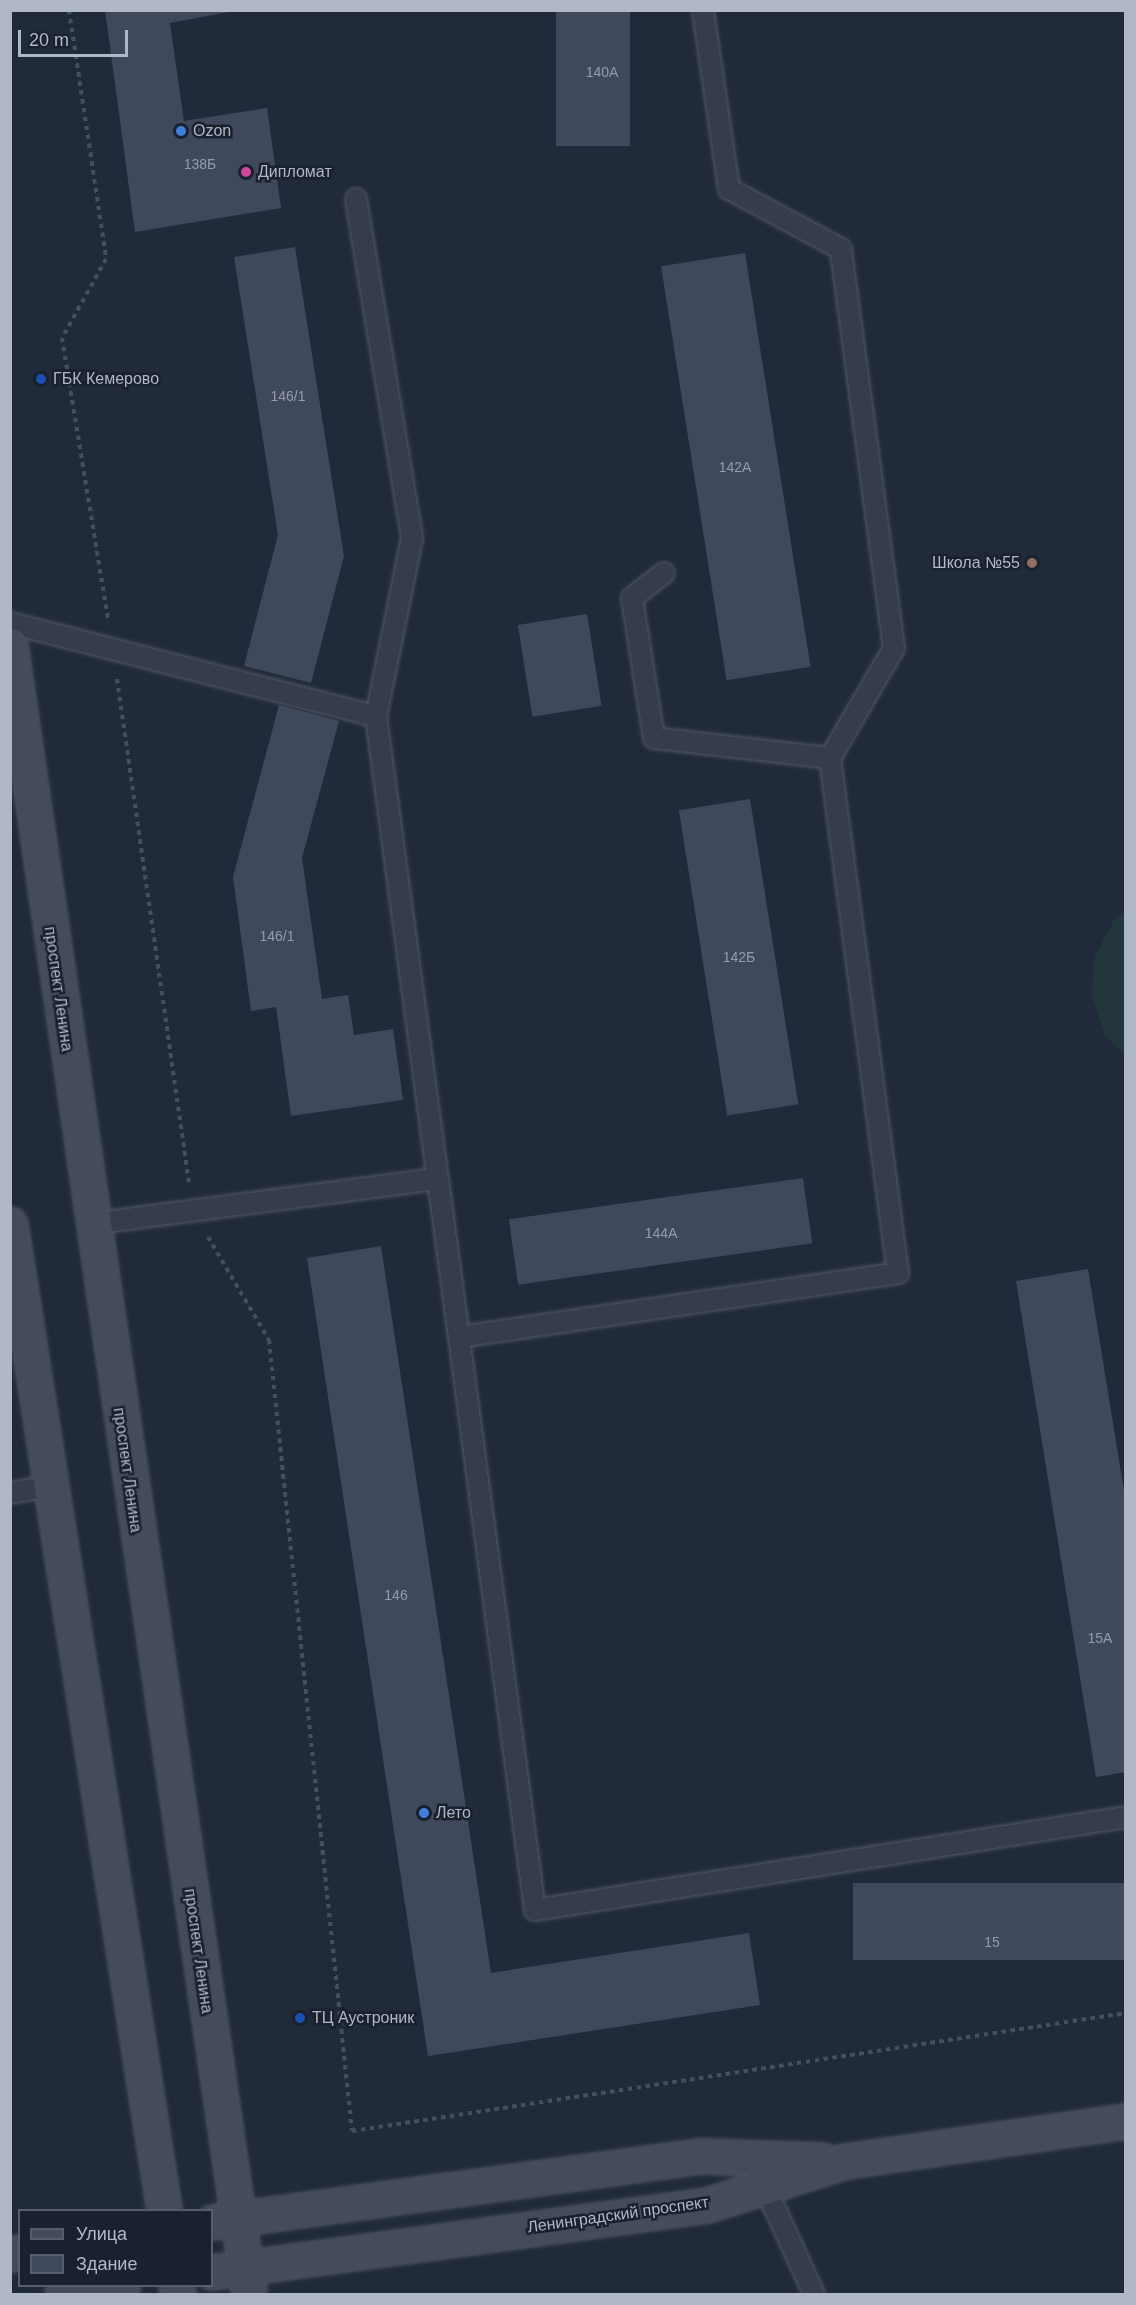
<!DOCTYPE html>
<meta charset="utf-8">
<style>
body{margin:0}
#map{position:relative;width:1136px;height:2305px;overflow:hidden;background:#212a3a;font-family:Helvetica,sans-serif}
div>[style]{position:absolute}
.green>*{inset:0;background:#23363b}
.building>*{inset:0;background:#40495c;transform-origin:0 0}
.path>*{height:4px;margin-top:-2px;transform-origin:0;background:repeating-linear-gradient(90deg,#415358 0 4.5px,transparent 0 9px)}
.roads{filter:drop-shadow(0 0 2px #505765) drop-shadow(0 0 2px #505765)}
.lane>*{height:20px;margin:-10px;padding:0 10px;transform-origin:10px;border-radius:10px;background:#353c4a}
.secondary>*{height:33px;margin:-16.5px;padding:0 16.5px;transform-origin:16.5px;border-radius:16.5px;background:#434b5d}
.dots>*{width:16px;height:16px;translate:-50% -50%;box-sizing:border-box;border:3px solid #1a212e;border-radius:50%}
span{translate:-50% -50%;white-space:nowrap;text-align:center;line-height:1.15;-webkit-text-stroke:5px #1a212e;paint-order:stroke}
.number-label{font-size:14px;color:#949cac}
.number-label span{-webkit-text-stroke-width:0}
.poi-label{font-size:16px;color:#b0b7c6}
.left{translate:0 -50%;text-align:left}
.right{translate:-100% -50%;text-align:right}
.street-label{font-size:16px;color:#b0b7c6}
.frame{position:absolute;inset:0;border:12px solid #b0b7c6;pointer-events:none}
.legend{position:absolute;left:18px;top:2209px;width:195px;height:78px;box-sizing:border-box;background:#1a212e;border:2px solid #565d6b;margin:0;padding:8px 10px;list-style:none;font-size:18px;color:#b0b7c6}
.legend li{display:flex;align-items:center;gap:12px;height:30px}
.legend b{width:30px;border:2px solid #565d6b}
.scale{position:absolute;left:18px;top:30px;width:110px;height:27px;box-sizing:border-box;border:3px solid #b0b7c6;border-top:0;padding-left:8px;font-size:18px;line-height:21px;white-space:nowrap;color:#b0b7c6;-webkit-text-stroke:4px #1a212e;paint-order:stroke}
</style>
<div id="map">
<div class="green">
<div style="clip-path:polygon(1125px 913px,1125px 1054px,1105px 1035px,1091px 994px,1095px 956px,1114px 920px)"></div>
</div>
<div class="building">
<div style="clip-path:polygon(105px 10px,239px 10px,170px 23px,184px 121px,267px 108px,281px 208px,135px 232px)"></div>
<div style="left:556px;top:10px;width:74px;height:136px"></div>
<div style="clip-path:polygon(295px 247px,344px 556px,311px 683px,244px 666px,278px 535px,234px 257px)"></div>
<div style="left:745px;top:253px;width:419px;height:85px;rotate:81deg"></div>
<div style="left:587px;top:614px;width:93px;height:70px;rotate:81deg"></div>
<div style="clip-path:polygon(279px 705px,339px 721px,302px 858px,322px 999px,348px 995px,354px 1035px,393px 1029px,403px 1100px,291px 1116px,276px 1007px,251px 1011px,233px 877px)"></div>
<div style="left:750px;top:799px;width:309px;height:72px;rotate:81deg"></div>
<div style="left:803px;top:1178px;width:66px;height:297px;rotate:82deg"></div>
<div style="clip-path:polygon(381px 1246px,491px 1973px,749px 1933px,760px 2005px,428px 2056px,307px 1258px)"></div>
<div style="clip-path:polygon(1088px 1269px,1126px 1503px,1126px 1772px,1096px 1777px,1016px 1281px)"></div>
<div style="left:1126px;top:1883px;width:77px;height:273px;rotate:90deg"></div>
</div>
<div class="path">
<div style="left:69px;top:10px;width:252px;rotate:81.5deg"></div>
<div style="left:106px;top:259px;width:90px;rotate:119.1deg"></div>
<div style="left:62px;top:338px;width:285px;rotate:80.7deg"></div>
<div style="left:117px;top:679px;width:509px;rotate:81.87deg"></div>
<div style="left:208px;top:1237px;width:120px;rotate:59.4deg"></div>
<div style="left:269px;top:1340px;width:795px;rotate:84.01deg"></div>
<div style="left:352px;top:2131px;width:783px;rotate:-8.67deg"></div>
</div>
<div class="roads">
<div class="lane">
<div style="left:356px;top:199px;width:344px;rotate:80.6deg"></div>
<div style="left:412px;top:538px;width:182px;rotate:101.4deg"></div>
<div style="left:376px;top:716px;width:467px;rotate:82.4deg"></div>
<div style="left:664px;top:573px;width:41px;rotate:142deg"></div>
<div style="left:632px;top:598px;width:142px;rotate:81.1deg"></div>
<div style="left:654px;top:738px;width:177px;rotate:6.5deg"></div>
<div style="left:10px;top:623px;width:378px;rotate:14.3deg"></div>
<div style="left:90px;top:1224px;width:351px;rotate:-7.4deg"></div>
<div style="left:438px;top:1179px;width:737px;rotate:82.44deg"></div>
<div style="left:535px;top:1910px;width:598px;rotate:-8.94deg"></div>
<div style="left:460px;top:1337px;width:443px;rotate:-8.3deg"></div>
<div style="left:898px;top:1273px;width:519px;rotate:-97.52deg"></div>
<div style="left:830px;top:758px;width:127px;rotate:-59.8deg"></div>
<div style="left:894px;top:648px;width:403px;rotate:-97.6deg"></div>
<div style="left:841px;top:249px;width:127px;rotate:-151.8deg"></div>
<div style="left:729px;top:189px;width:181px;rotate:-98.3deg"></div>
<div style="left:10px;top:1493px;width:41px;rotate:-9.9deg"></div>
<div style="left:765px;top:2187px;width:118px;rotate:65.4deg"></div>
</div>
<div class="secondary">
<div style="left:10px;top:645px;width:1666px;rotate:81.75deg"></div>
<div style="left:10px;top:1224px;width:998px;rotate:81.12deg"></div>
<div style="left:212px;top:2222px;width:495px;rotate:-7.7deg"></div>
<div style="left:703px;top:2156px;width:119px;rotate:1.9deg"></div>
<div style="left:10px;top:2254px;width:10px;rotate:-11deg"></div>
<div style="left:212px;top:2272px;width:500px;rotate:-7.7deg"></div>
<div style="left:707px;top:2205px;width:145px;rotate:-17.7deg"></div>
<div style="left:845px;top:2161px;width:284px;rotate:-8.1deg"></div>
<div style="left:176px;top:2286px;width:8px;rotate:76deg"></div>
<div style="left:62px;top:2294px;width:61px;rotate:-7.6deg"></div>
</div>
</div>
<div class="dots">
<div style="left:181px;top:131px;background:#3f7fe0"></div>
<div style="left:246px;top:172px;background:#d1479c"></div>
<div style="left:41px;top:379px;background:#1a4fb4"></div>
<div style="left:1032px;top:563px;background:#8d6e63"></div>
<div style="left:424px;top:1813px;background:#3f7fe0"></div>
<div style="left:300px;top:2018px;background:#1a4fb4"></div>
</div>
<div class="number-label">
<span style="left:602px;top:72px">140А</span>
<span style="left:200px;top:164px">138Б</span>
<span style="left:288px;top:396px">146/1</span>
<span style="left:735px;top:467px">142А</span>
<span style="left:277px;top:936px">146/1</span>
<span style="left:739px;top:957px">142Б</span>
<span style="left:661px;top:1233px">144А</span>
<span style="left:396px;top:1595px">146</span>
<span style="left:1100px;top:1638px">15А</span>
<span style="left:992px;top:1942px">15</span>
</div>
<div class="poi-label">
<span class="left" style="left:193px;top:131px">Ozon</span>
<span class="left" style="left:258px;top:172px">Дипломат</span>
<span class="left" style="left:53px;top:379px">ГБК Кемерово</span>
<span class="right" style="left:1020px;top:563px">Школа №55</span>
<span class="left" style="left:436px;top:1813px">Лето</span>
<span class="left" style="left:312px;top:2018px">ТЦ Аустроник</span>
</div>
<div class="street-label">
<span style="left:58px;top:989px;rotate:82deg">проспект Ленина</span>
<span style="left:127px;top:1470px;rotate:82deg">проспект Ленина</span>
<span style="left:198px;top:1951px;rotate:82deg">проспект Ленина</span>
<span style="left:618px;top:2215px;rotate:-8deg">Ленинградский проспект</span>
</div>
<div class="frame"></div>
<ul class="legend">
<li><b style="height:8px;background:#434b5d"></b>Улица</li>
<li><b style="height:16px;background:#40495c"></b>Здание</li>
</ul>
<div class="scale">20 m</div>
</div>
